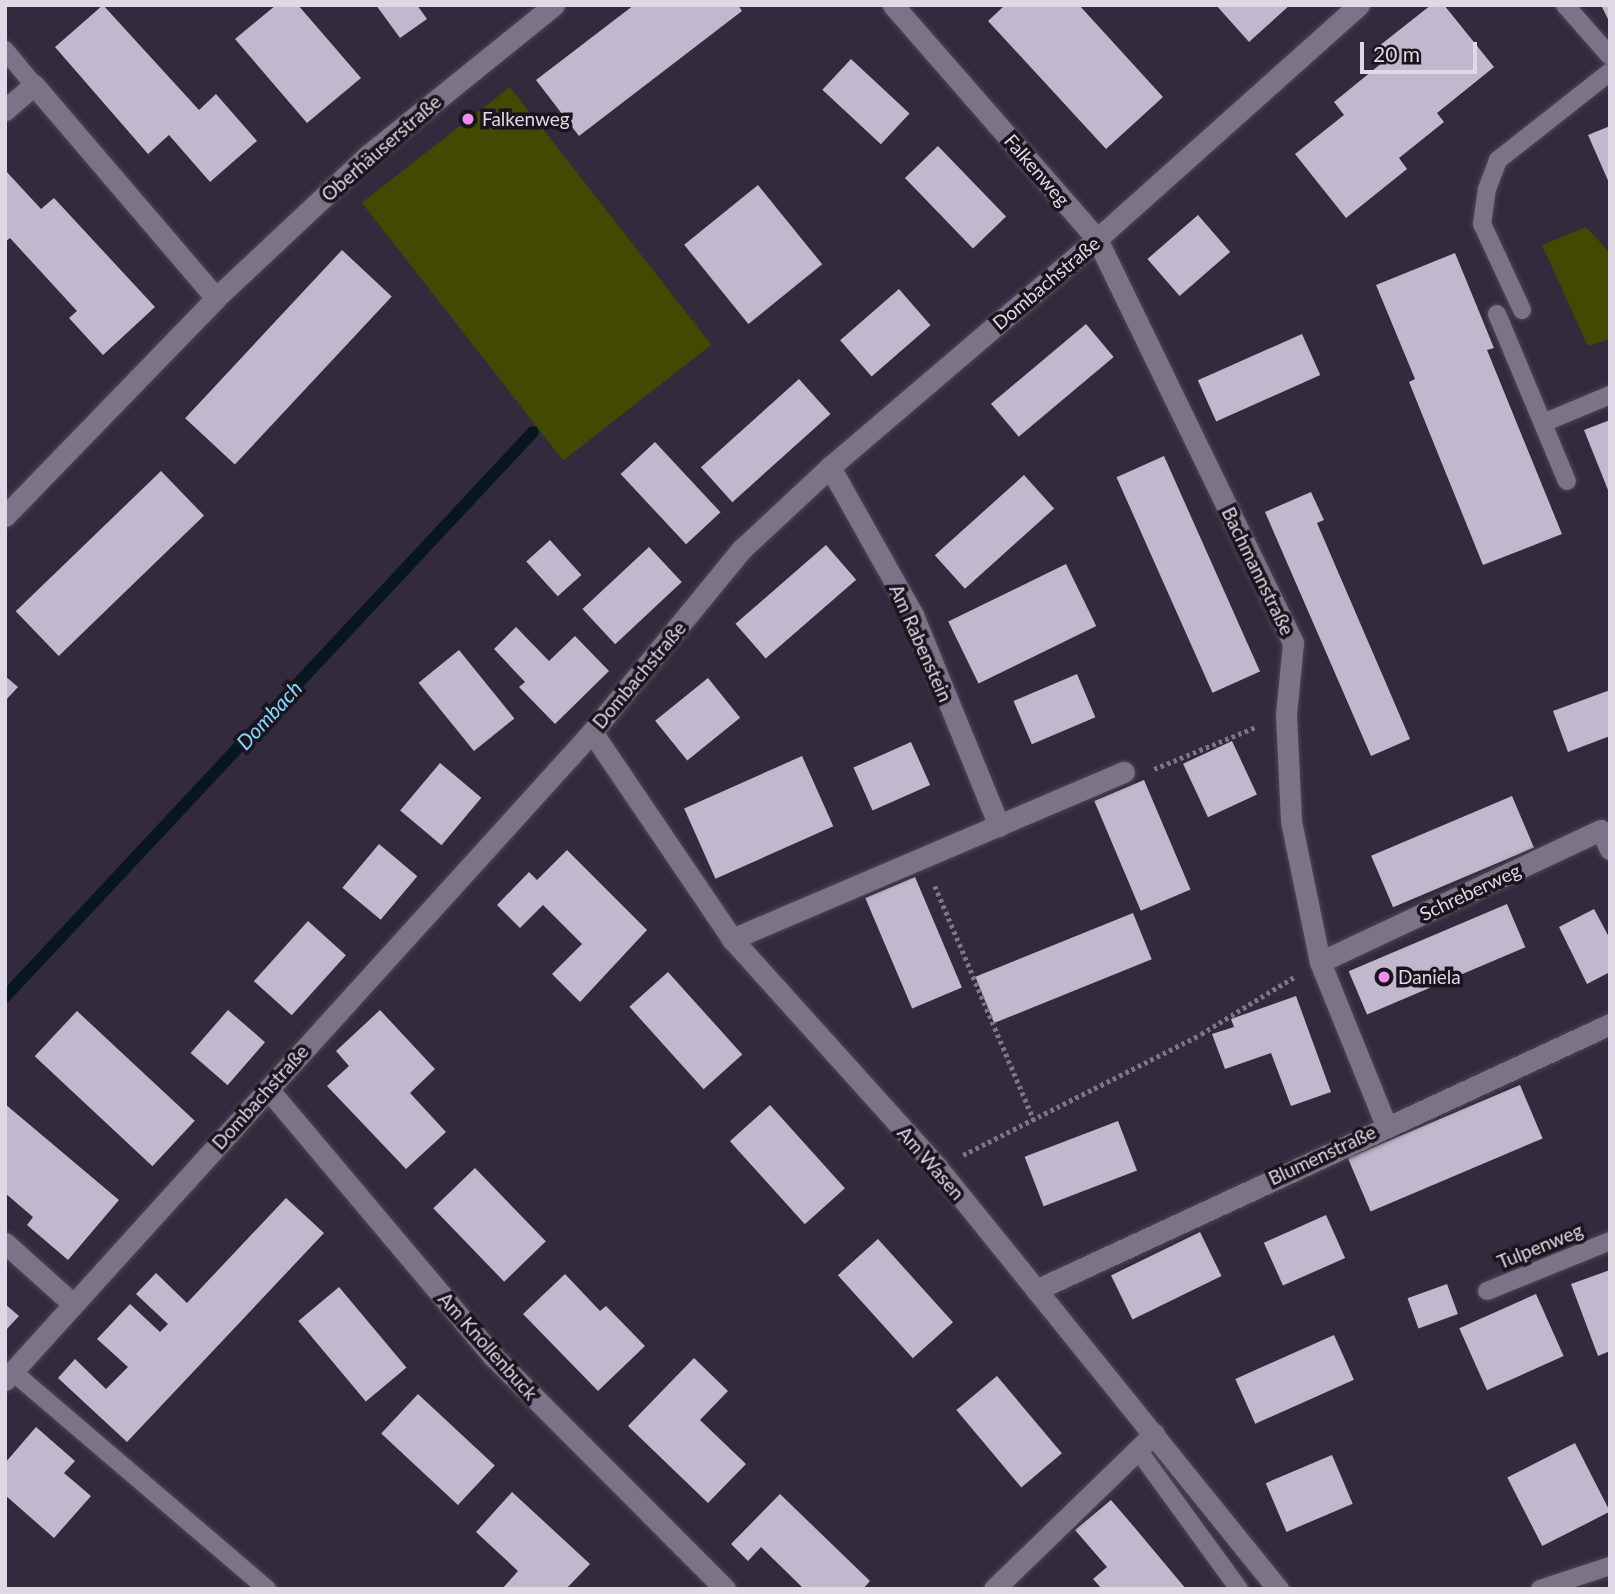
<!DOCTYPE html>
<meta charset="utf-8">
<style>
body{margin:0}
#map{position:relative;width:1615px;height:1594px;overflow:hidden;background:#332b3d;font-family:Lato,sans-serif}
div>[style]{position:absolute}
.green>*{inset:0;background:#414a00;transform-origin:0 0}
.stream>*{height:12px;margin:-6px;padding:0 6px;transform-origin:6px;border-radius:6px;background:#08171f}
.building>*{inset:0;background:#c1b8ce;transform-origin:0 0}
.path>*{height:4.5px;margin-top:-2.25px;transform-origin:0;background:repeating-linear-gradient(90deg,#7d7686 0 3.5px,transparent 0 7px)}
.roads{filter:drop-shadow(0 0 2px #4e4655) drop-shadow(0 0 2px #4e4655)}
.lane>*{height:18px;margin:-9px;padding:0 9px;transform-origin:9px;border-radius:9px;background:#7c7387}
.street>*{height:21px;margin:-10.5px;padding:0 10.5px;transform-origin:10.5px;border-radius:10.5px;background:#7c7387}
.dots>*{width:19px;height:19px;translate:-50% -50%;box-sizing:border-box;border:4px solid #19151d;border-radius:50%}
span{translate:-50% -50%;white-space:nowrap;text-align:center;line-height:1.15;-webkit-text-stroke:7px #19151d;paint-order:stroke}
.poi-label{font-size:19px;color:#ded9e5}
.left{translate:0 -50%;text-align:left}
.street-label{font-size:19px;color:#ded9e5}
.water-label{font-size:21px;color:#86d6fe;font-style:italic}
.frame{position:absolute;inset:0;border:7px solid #ded9e5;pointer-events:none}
.scale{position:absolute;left:1360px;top:42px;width:117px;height:32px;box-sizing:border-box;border:4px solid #ded9e5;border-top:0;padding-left:9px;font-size:21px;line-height:24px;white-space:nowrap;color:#ded9e5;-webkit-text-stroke:5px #19151d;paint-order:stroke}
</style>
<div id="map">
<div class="green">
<div style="left:510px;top:87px;width:327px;height:188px;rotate:52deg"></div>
<div style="clip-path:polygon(1586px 227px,1610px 253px,1610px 339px,1588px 346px,1542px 245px)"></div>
</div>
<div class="stream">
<div style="left:5px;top:997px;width:773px;rotate:-46.94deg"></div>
</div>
<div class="building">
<div style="clip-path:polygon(103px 5px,199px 110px,216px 94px,257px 141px,210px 182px,169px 135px,148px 154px,55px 47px)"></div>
<div style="clip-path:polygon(276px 5px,298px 5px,361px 78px,307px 123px,235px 39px)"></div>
<div style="clip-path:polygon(376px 5px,417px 5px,427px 19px,400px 38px)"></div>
<div style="clip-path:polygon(634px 5px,738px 5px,742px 11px,579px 136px,536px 80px)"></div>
<div style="clip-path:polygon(1005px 5px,1079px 5px,1163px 97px,1106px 149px,988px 21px)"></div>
<div style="clip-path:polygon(1216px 5px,1290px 5px,1249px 42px)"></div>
<div style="clip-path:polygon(1431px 5px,1444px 5px,1494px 67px,1437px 113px,1444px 122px,1399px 158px,1407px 169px,1346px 218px,1295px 154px,1344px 115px,1334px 102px,1383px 62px,1374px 50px)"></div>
<div style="clip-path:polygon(1601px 5px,1610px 5px,1610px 23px)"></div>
<div style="left:851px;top:59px;width:80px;height:42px;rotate:43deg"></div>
<div style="clip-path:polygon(1610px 126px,1610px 185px,1588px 135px)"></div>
<div style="left:938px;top:146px;width:98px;height:46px;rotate:46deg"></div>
<div style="clip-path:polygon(5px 170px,41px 209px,54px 198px,155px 307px,103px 355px,69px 318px,77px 311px,10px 238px,5px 242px)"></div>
<div style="left:758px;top:185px;width:102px;height:95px;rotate:51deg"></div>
<div style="left:1198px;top:215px;width:49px;height:67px;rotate:49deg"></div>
<div style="left:342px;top:250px;width:68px;height:230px;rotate:43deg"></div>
<div style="clip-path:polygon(1455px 253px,1494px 348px,1487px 350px,1562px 534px,1483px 565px,1409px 382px,1415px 379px,1376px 285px)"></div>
<div style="left:899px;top:289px;width:48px;height:78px;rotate:49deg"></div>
<div style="left:1086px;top:324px;width:43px;height:124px;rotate:50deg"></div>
<div style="left:1302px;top:334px;width:45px;height:114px;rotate:66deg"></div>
<div style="left:799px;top:379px;width:47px;height:132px;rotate:48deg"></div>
<div style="clip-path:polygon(1610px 420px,1610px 495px,1584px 430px)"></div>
<div style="left:655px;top:442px;width:96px;height:47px;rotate:47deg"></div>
<div style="left:1164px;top:456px;width:236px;height:52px;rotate:66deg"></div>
<div style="left:161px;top:471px;width:62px;height:202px;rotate:46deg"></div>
<div style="left:1024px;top:475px;width:45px;height:120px;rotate:48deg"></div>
<div style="clip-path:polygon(1311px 492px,1324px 520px,1317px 523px,1410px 739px,1371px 756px,1265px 512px)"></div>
<div style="left:550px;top:540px;width:47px;height:32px;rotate:48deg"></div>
<div style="left:826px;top:545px;width:46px;height:120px;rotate:49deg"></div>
<div style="left:649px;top:547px;width:48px;height:91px;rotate:47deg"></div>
<div style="left:1066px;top:564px;width:69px;height:131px;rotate:64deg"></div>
<div style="clip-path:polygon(516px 627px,549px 661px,575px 636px,609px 671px,555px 724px,519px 687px,525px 682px,494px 649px)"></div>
<div style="left:459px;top:650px;width:88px;height:52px;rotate:51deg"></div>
<div style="left:1077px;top:674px;width:47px;height:69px;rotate:67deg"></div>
<div style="clip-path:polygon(5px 676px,18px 687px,5px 701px)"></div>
<div style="left:708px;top:678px;width:51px;height:68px;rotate:51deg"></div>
<div style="clip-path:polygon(1610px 690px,1610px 736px,1568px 752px,1553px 711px)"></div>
<div style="left:1232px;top:741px;width:59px;height:54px;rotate:65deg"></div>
<div style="left:911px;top:742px;width:47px;height:63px;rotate:66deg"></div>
<div style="left:802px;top:756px;width:77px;height:129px;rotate:66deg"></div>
<div style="left:440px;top:763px;width:54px;height:62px;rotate:40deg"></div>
<div style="left:1144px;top:780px;width:119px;height:54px;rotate:67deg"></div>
<div style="left:1512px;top:796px;width:56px;height:153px;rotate:67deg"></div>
<div style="left:379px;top:844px;width:50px;height:57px;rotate:40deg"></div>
<div style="clip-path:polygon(567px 850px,647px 930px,580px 1002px,552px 974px,582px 944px,543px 905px,520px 928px,497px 905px,529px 872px,537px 880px)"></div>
<div style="left:915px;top:877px;width:120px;height:54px;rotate:67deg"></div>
<div style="left:1507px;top:904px;width:47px;height:172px;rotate:67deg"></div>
<div style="clip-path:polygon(1594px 909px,1610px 939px,1610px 972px,1587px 984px,1559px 927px)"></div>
<div style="left:1133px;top:913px;width:50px;height:170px;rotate:68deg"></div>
<div style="left:308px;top:921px;width:51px;height:81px;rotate:42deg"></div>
<div style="left:668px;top:972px;width:111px;height:52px;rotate:48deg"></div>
<div style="clip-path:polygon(1296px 996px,1331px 1092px,1291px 1106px,1271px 1053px,1225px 1069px,1212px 1034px,1234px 1027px,1231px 1019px)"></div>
<div style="left:228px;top:1010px;width:49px;height:57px;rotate:41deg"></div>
<div style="clip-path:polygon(380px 1010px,435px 1069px,410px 1093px,446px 1132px,406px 1169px,327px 1086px,349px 1066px,336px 1051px)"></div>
<div style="left:77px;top:1011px;width:161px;height:62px;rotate:43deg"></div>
<div style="left:1520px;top:1085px;width:58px;height:187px;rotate:67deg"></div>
<div style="clip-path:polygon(5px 1104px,119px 1200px,68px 1260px,27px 1225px,33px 1217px,5px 1193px)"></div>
<div style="left:770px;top:1105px;width:112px;height:54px;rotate:48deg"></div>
<div style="left:1118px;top:1121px;width:53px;height:100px;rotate:69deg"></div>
<div style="left:475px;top:1168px;width:102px;height:58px;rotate:46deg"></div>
<div style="clip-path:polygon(286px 1198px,324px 1233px,127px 1442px,58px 1378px,75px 1359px,106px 1389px,128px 1367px,97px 1339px,130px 1304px,160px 1332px,168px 1324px,136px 1294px,156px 1273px,187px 1303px)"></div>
<div style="left:1326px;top:1215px;width:47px;height:68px;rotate:66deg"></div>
<div style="left:1200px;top:1232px;width:49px;height:99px;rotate:64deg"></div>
<div style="left:878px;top:1239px;width:112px;height:54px;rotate:48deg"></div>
<div style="clip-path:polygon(1610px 1270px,1610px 1351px,1598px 1356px,1571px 1284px)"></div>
<div style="clip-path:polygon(565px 1274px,600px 1311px,606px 1306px,645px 1346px,598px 1391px,523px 1314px)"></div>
<div style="left:1447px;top:1284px;width:32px;height:42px;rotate:70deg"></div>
<div style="left:339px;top:1287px;width:105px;height:53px;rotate:50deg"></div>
<div style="left:1536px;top:1294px;width:68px;height:84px;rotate:66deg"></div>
<div style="clip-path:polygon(5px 1304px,19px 1316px,5px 1331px)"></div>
<div style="left:1334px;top:1335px;width:49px;height:108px;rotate:66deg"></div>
<div style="clip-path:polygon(694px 1358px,728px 1391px,700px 1420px,746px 1464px,708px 1503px,628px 1426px)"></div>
<div style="left:997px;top:1376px;width:101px;height:53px;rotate:50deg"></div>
<div style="left:418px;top:1394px;width:105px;height:54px;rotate:43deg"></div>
<div style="clip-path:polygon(36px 1427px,75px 1461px,64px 1473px,91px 1496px,54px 1538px,5px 1495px,5px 1463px)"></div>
<div style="left:1575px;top:1443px;width:77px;height:76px;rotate:63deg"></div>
<div style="left:1332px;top:1455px;width:53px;height:72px;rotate:67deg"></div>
<div style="clip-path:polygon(512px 1492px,590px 1564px,566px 1589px,502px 1589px,518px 1571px,476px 1532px)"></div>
<div style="clip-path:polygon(780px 1494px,870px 1581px,863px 1589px,804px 1589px,761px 1547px,748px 1561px,731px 1544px)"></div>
<div style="clip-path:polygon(1111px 1500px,1135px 1528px,1186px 1589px,1102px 1589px,1093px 1579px,1107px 1567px,1075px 1530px)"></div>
</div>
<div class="path">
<div style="left:1154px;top:769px;width:110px;rotate:-22.4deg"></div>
<div style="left:935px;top:886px;width:254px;rotate:67.1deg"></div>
<div style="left:963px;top:1155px;width:267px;rotate:-26.9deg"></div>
<div style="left:1201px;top:1034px;width:109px;rotate:-31.5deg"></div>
</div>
<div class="roads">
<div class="lane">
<div style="left:1565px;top:5px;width:68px;rotate:48.6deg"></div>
<div style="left:5px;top:50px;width:45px;rotate:50.4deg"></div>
<div style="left:1522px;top:310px;width:95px;rotate:-114.9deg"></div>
<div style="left:1482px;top:224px;width:35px;rotate:-82deg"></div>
<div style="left:1487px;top:189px;width:31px;rotate:-69deg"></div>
<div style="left:1498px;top:160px;width:142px;rotate:-38.2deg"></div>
<div style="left:1497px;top:314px;width:181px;rotate:67.3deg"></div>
<div style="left:1543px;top:423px;width:73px;rotate:-22.7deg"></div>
<div style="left:1487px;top:1291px;width:133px;rotate:-22.1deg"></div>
<div style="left:13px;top:1372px;width:334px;rotate:40.5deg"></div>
<div style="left:1138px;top:1450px;width:172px;rotate:54deg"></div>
<div style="left:1540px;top:1589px;width:74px;rotate:-18.2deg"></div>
</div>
<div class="street">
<div style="left:893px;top:5px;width:310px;rotate:48.9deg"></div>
<div style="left:1097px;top:239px;width:449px;rotate:64.1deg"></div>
<div style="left:1293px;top:643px;width:71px;rotate:95.6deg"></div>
<div style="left:1286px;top:714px;width:107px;rotate:87.3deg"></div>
<div style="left:1291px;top:821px;width:144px;rotate:78.4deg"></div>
<div style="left:1320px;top:962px;width:176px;rotate:68deg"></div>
<div style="left:5px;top:110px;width:38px;rotate:-41deg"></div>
<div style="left:34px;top:85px;width:280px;rotate:49.5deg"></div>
<div style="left:830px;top:467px;width:170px;rotate:60.7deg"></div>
<div style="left:913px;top:615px;width:228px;rotate:67.8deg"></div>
<div style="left:5px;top:516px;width:303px;rotate:-45.9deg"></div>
<div style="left:216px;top:298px;width:207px;rotate:-43.2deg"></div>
<div style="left:367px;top:156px;width:240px;rotate:-38.9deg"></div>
<div style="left:592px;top:732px;width:250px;rotate:55.9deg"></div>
<div style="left:732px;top:939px;width:307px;rotate:48deg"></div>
<div style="left:937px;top:1167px;width:543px;rotate:51.06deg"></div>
<div style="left:732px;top:939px;width:426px;rotate:-23.1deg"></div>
<div style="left:1320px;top:962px;width:310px;rotate:-25.2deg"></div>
<div style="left:1601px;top:830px;width:21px;rotate:65deg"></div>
<div style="left:268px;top:1089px;width:348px;rotate:49.9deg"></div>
<div style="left:492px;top:1355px;width:330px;rotate:45.1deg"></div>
<div style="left:5px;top:1243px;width:91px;rotate:41.9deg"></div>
<div style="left:1036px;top:1290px;width:633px;rotate:-24.86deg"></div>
<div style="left:5px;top:1380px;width:874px;rotate:-47.83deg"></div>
<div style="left:592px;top:732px;width:237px;rotate:-50.7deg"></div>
<div style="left:742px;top:549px;width:120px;rotate:-43deg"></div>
<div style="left:830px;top:467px;width:351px;rotate:-40.5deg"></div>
<div style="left:1097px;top:239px;width:351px;rotate:-41.8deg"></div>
<div style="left:994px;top:1589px;width:223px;rotate:-44.1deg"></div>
</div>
</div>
<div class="dots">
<div style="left:468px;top:119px;background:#f489ef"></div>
<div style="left:1384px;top:977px;background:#f489ef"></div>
</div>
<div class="poi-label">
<span class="left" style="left:482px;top:119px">Falkenweg</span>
<span class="left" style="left:1398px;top:977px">Daniela</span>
</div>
<div class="street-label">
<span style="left:381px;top:148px;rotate:-41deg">Oberhäuserstraße</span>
<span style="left:1037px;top:170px;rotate:49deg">Falkenweg</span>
<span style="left:1046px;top:283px;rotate:-40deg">Dombachstraße</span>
<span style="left:1258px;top:571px;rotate:64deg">Bachmannstraße</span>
<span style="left:921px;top:643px;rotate:66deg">Am Rabenstein</span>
<span style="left:639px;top:675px;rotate:-50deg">Dombachstraße</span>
<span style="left:1470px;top:892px;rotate:-25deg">Schreberweg</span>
<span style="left:260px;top:1097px;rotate:-48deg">Dombachstraße</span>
<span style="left:1322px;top:1155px;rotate:-25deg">Blumenstraße</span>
<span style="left:931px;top:1163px;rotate:49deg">Am Wasen</span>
<span style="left:1540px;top:1246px;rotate:-22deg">Tulpenweg</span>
<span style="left:488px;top:1346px;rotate:48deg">Am Knollenbuck</span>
</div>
<div class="water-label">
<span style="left:269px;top:715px;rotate:-47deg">Dombach</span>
</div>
<div class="frame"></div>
<div class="scale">20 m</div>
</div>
